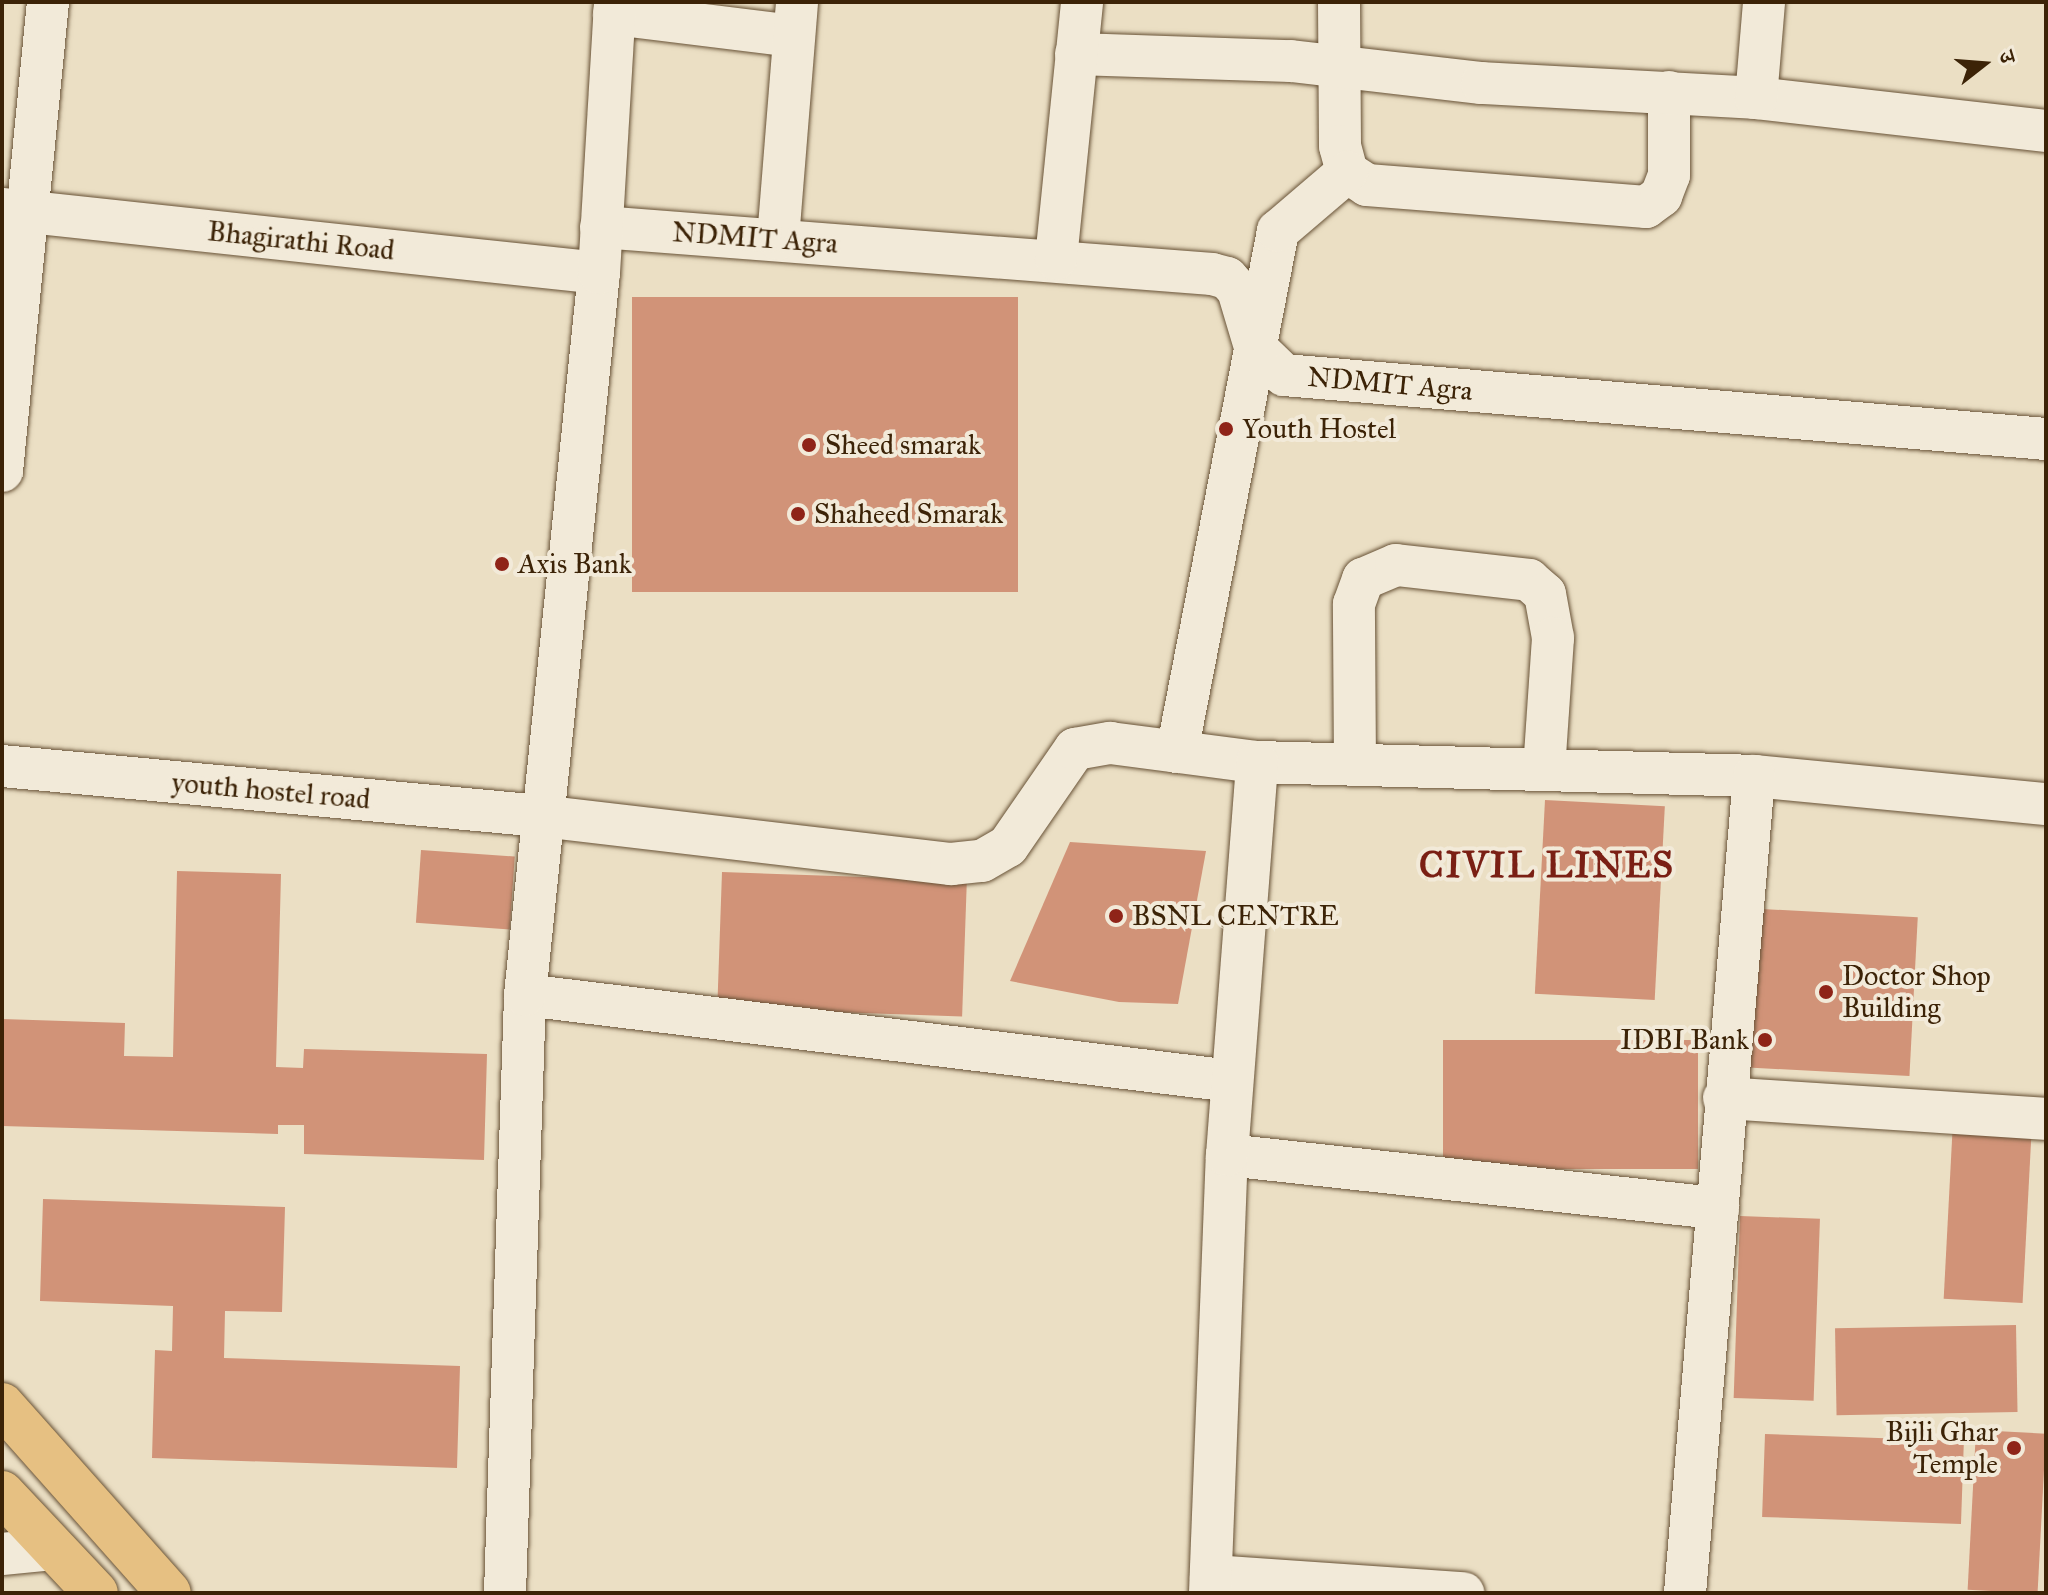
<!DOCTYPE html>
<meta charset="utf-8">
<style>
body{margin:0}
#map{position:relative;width:2048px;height:1595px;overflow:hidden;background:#ebdfc4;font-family:"IM FELL Great Primer","Noto Serif Devanagari",serif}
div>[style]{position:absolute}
.building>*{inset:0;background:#d19378;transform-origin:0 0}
.roads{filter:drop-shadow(0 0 2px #685236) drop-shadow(0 0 2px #685236)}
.minor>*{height:42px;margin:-21px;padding:0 21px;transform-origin:21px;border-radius:21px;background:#f2ead9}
.major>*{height:44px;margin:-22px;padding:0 22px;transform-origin:22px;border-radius:22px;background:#e6c082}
.dots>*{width:22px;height:22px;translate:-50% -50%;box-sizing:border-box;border:4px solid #f2ead9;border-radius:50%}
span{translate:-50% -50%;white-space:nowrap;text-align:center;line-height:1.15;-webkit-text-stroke:8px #f2ead9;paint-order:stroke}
.street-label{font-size:28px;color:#3c2307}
.poi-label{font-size:28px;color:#3c2307}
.left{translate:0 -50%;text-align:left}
.right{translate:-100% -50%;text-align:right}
.district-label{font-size:36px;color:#7a1f14;font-weight:700;letter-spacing:2px}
.frame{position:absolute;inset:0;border:4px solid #3c2307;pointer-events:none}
.north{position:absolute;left:1944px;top:24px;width:80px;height:80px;-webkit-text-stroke:6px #f2ead9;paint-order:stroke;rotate:73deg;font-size:22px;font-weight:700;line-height:32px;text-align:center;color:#3c2307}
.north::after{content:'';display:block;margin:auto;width:28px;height:36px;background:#3c2307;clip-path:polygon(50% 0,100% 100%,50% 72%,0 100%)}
</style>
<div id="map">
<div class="building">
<div style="left:632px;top:297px;width:386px;height:295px"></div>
<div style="left:1545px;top:800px;width:120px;height:194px;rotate:3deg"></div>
<div style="clip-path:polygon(1070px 842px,1206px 851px,1178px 1004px,1119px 1002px,1010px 981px)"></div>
<div style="left:421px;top:850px;width:94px;height:73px;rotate:4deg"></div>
<div style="clip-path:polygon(177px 871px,281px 874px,276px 1067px,303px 1068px,304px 1049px,487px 1054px,484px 1160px,304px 1154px,304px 1125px,278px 1125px,278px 1134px,2px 1126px,2px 1019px,125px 1023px,124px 1056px,173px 1057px)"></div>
<div style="left:722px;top:872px;width:245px;height:136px;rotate:2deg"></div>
<div style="left:1743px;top:908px;width:175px;height:159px;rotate:3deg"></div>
<div style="left:1443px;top:1040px;width:255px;height:129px"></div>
<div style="left:1953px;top:1121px;width:79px;height:178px;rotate:3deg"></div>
<div style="clip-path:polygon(43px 1199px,285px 1207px,282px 1312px,225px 1311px,224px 1358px,460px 1366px,457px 1468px,152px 1458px,155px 1350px,172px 1351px,173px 1306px,40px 1301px)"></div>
<div style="left:1740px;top:1216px;width:80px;height:182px;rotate:2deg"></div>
<div style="left:2016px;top:1325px;width:87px;height:181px;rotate:89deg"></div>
<div style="left:1976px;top:1430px;width:70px;height:160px;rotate:3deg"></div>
<div style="left:1765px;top:1434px;width:199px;height:83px;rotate:2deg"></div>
</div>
<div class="roads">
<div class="minor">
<div style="left:1339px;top:2px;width:144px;rotate:89.6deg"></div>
<div style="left:1340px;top:146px;width:27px;rotate:75deg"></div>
<div style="left:1347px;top:172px;width:24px;rotate:33deg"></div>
<div style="left:1367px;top:185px;width:280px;rotate:4.5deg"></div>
<div style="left:1646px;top:207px;width:19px;rotate:-36deg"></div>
<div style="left:1661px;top:196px;width:22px;rotate:-69deg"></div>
<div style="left:1669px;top:175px;width:83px;rotate:-90deg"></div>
<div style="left:614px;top:14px;width:181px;rotate:7deg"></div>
<div style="left:1076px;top:54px;width:215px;rotate:1.9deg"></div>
<div style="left:1291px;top:61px;width:192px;rotate:6.6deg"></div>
<div style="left:1482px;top:83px;width:274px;rotate:3.1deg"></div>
<div style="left:1756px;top:98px;width:292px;rotate:6.5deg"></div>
<div style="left:1756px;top:98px;width:96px;rotate:-85.2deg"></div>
<div style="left:2px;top:209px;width:600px;rotate:6.12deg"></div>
<div style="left:601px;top:227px;width:613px;rotate:4.4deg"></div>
<div style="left:1212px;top:274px;width:16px;rotate:15deg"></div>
<div style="left:1227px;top:278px;width:16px;rotate:47deg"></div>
<div style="left:1238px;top:290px;width:59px;rotate:73.4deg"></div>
<div style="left:1255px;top:347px;width:40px;rotate:44deg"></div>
<div style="left:1284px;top:375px;width:765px;rotate:4.8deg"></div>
<div style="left:778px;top:239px;width:238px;rotate:-85.4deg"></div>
<div style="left:1056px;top:259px;width:258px;rotate:-84.2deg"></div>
<div style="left:2px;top:471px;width:471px;rotate:-84.4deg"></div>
<div style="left:1177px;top:752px;width:531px;rotate:-79.03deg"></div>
<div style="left:1278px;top:231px;width:91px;rotate:-40.5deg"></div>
<div style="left:1355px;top:765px;width:161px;rotate:-90.4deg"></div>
<div style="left:1354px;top:604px;width:27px;rotate:-70deg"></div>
<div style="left:1363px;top:579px;width:36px;rotate:-23deg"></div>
<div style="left:1396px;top:565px;width:134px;rotate:6.4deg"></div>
<div style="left:1529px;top:580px;width:21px;rotate:41deg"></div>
<div style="left:1545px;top:594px;width:45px;rotate:79.7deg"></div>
<div style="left:1553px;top:638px;width:132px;rotate:93.9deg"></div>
<div style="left:2px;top:766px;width:541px;rotate:5.3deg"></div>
<div style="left:541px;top:816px;width:413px;rotate:6.7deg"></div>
<div style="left:951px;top:864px;width:31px;rotate:-6deg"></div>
<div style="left:982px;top:861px;width:30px;rotate:-30deg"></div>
<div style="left:1008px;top:846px;width:118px;rotate:-55.4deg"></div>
<div style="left:1075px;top:749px;width:36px;rotate:-10deg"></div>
<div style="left:1110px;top:743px;width:148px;rotate:7.4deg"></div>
<div style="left:1257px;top:762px;width:497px;rotate:1.6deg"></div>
<div style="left:1754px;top:776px;width:293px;rotate:5.5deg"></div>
<div style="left:525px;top:995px;width:712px;rotate:6.94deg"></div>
<div style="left:1724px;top:1098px;width:323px;rotate:3.7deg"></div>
<div style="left:1227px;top:1155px;width:494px;rotate:6.2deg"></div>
<div style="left:2px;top:1554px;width:51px;rotate:-5.6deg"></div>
<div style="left:1211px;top:1576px;width:253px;rotate:3.9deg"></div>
<div style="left:505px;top:1593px;width:598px;rotate:-88.08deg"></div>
<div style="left:525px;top:995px;width:726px;rotate:-84.15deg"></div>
<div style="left:599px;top:273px;width:271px;rotate:-86.6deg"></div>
<div style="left:1210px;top:1593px;width:438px;rotate:-87.8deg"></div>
<div style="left:1227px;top:1155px;width:394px;rotate:-85.6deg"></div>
<div style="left:1685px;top:1593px;width:820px;rotate:-85.17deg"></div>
</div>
<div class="major">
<div style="left:2px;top:1405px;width:251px;rotate:48.4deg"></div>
<div style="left:2px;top:1493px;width:137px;rotate:46.8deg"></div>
</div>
</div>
<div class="dots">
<div style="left:1226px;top:429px;background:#8f2418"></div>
<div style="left:809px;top:445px;background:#8f2418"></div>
<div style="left:798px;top:514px;background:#8f2418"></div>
<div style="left:502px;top:564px;background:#8f2418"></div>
<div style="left:1116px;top:916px;background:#8f2418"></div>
<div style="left:1826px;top:992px;background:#8f2418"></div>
<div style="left:1765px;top:1040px;background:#8f2418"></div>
<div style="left:2014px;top:1448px;background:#8f2418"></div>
</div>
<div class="street-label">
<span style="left:755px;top:238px;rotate:4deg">NDMIT Agra</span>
<span style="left:301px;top:241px;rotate:6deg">Bhagirathi Road</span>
<span style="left:1390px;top:384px;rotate:5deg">NDMIT Agra</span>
<span style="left:271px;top:791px;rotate:5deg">youth hostel road</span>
</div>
<div class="poi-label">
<span class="left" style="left:1242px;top:429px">Youth Hostel</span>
<span class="left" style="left:825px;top:445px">Sheed smarak</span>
<span class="left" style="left:814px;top:514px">Shaheed Smarak</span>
<span class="left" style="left:518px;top:564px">Axis Bank</span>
<span class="left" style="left:1132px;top:916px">BSNL CENTRE</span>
<span class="left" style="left:1842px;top:992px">Doctor Shop<br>Building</span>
<span class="right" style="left:1749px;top:1040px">IDBI Bank</span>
<span class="right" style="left:1998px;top:1448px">Bijli Ghar<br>Temple</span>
</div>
<div class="district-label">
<span style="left:1547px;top:866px">CIVIL LINES</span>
</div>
<div class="frame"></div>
<div class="north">उ</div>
</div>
